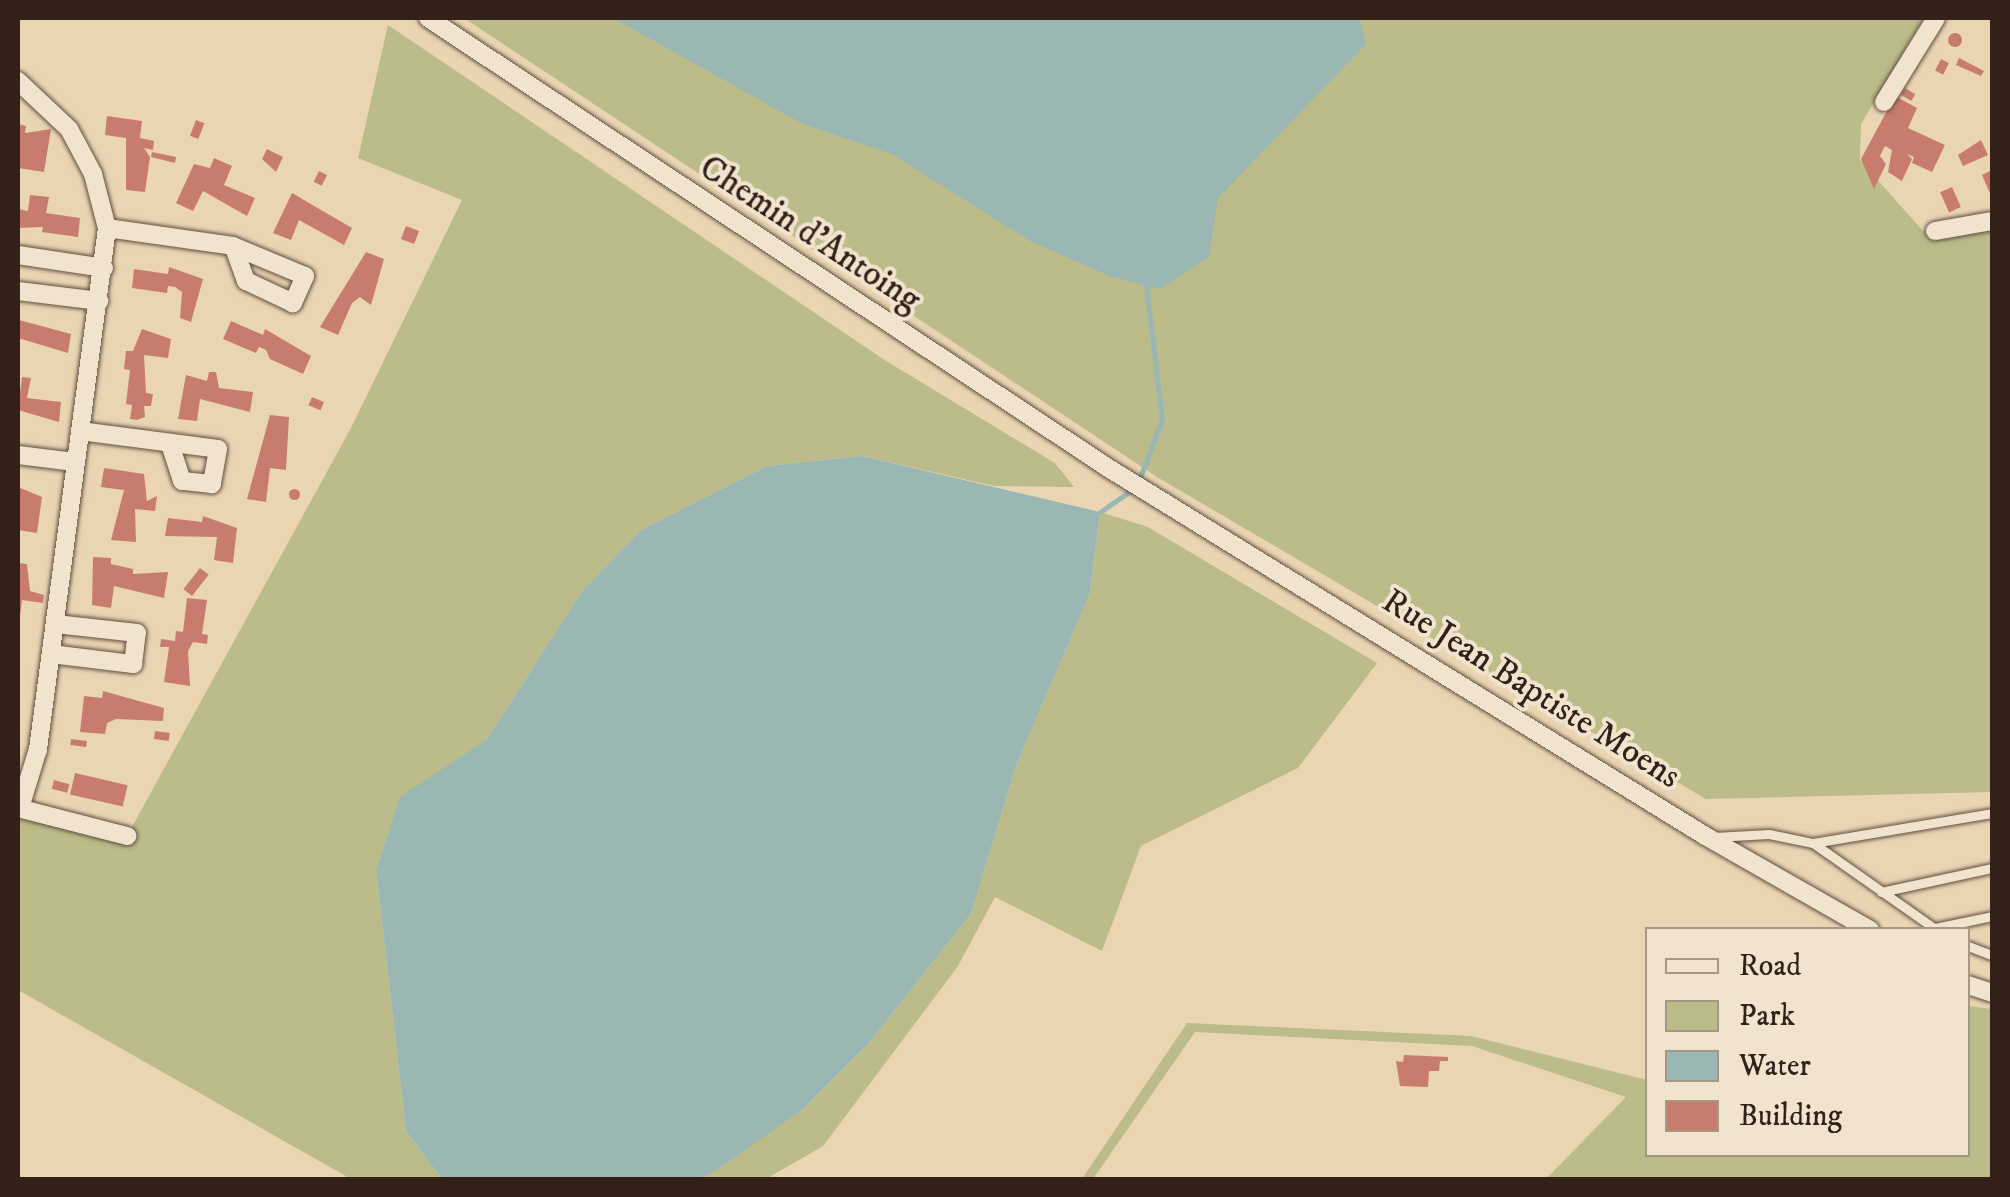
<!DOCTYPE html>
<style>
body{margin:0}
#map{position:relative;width:2010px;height:1197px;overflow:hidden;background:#ead5b3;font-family:"IM FELL DW Pica",serif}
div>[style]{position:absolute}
.green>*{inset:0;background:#bbbc89}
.water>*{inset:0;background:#9ab7b4}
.stream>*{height:5px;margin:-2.5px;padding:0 2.5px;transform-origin:2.5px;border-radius:2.5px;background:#9ab7b4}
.building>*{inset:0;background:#c87c6d;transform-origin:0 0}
.round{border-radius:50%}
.roads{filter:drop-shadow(0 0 2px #604d40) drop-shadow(0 0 2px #604d40)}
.service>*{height:9px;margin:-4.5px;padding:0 4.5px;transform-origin:4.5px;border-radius:4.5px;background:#f1e4ce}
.minor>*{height:18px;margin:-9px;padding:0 9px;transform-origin:9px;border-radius:9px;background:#f1e4ce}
span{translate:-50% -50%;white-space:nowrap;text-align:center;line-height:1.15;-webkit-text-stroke:8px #f1e4ce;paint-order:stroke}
.street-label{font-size:35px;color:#322019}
.frame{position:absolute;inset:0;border:20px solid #322019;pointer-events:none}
.legend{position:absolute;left:1645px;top:927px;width:325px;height:230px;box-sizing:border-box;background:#f1e4ce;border:2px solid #a59686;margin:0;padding:12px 18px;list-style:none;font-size:30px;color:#322019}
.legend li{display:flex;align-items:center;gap:20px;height:50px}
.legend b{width:50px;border:2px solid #a59686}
</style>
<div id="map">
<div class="green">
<div style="clip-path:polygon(464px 18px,1924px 18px,1861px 124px,1860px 160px,1923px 231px,1955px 232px,1992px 221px,1992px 792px,1706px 799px,1157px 477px)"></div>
<div style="clip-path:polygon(388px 25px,883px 359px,1055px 463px,1074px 487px,994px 486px,862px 456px,767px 466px,641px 530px,583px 590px,487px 739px,400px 798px,376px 870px,406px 1131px,442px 1179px,351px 1179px,18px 990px,18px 817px,127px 836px,351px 428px,462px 200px,358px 158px)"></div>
<div style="clip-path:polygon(1100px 512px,1148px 527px,1377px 663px,1298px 768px,1141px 846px,1102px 951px,995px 897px,958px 966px,823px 1146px,766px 1179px,695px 1180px,803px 1109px,868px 1044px,971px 914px,1017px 763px,1090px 593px)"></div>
<div style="clip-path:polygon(1968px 1006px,1992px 1009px,1992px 1179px,1546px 1179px,1626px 1097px,1472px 1046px,1195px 1032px,1093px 1179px,1082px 1179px,1187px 1023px,1471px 1036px,1647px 1080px,1648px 1154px,1968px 1154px)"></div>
</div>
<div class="water">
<div style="clip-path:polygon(613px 18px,1359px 18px,1366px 44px,1218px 198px,1209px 257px,1160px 289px,1112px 277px,1030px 241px,892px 154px,803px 124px)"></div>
<div style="clip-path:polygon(862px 456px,1100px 512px,1090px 593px,1017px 763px,971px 914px,868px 1044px,803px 1109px,714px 1172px,695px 1180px,442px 1179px,406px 1131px,376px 870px,400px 797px,487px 739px,583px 590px,641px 530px,767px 466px)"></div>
</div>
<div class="stream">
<div style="left:1139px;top:480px;width:65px;rotate:-69.3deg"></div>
<div style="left:1162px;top:419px;width:136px;rotate:-96.8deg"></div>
<div style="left:1100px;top:512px;width:40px;rotate:-34.9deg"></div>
</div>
<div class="building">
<div class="round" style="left:1948px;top:33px;width:14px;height:14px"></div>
<div style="clip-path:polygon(1959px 58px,1984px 71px,1981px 76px,1956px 65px)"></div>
<div style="left:1941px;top:59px;width:9px;height:13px;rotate:27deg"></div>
<div style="left:1905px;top:88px;width:12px;height:8px;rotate:31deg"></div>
<div style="clip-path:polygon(1895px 96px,1917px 108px,1908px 128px,1945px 145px,1932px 172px,1912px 163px,1914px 157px,1907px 154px,1912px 159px,1902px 181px,1888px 172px,1892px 150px,1885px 146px,1880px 156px,1886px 164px,1874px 189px,1861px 159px)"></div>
<div style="clip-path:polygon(107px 116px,142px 121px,140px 138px,154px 141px,153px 150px,144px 148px,150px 157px,145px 192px,126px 190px,126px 138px,105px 135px)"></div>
<div style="left:196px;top:120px;width:9px;height:17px;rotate:21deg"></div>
<div style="clip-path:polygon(18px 124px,26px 126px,25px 133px,51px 129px,44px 172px,18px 168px)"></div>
<div style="clip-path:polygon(1981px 140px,1988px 155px,1963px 166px,1958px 155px)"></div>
<div style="clip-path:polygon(267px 149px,283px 157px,276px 172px,262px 159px)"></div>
<div style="clip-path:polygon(152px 152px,176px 157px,175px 163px,151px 157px)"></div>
<div style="clip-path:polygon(214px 158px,232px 166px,224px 185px,255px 198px,247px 216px,203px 191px,193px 211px,176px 203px,194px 164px,210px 168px)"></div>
<div style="clip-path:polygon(1992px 170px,1992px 198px,1982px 175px)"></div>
<div style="left:319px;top:171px;width:9px;height:12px;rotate:27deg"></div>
<div style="left:1952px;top:187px;width:22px;height:13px;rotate:66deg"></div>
<div style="clip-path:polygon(292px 193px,352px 228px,344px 245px,299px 220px,291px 240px,273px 233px)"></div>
<div style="clip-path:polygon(30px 195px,49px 197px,46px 213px,80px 218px,78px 237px,42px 232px,43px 227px,18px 228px,18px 209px,28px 211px)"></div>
<div style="left:406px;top:226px;width:14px;height:14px;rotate:21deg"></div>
<div style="clip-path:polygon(366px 252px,384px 259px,371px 305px,360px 297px,352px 303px,338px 335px,320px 327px)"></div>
<div style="clip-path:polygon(169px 267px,203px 279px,191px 322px,180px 318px,182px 292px,175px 287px,168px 286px,167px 293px,132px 288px,134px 269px,168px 274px)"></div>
<div style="clip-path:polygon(19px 320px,71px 334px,68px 353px,18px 338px)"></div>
<div style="clip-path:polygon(231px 321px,263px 335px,265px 329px,311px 356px,303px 374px,270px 359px,266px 350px,259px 347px,256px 353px,223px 339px)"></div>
<div style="clip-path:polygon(142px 329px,171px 339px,168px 358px,144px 355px,146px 393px,153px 394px,151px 406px,144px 406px,145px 417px,137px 420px,130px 419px,132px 405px,126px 404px,130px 370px,124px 369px,126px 351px,133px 351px)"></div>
<div style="clip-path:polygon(209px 372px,216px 372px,219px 388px,253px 392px,250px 412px,200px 399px,197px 421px,178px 419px,186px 375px,207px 381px)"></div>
<div style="clip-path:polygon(22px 377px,31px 378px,27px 398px,61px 402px,59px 422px,18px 410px)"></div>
<div style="left:312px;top:397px;width:13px;height:9px;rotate:23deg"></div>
<div style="clip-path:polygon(270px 415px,289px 417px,286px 470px,270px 468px,266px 502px,247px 499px)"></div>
<div style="clip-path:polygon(104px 468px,144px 474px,147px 501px,157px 496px,155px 511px,135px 509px,136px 542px,111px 540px,124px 490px,101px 487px)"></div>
<div style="clip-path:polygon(18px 487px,42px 497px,37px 533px,18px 530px)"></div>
<div class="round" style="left:288.5px;top:488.5px;width:11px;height:11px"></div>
<div style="clip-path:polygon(203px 516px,237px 528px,233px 563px,214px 560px,217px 537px,165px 536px,168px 518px,202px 522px)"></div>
<div style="clip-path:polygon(93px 557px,111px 558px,111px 564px,133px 569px,133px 574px,168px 572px,164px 598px,114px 586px,111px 608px,92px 605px)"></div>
<div style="clip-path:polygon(18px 563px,27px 564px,30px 591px,44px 595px,43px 603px,22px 600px,20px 617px)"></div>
<div style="left:200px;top:568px;width:11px;height:27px;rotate:38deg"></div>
<div style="clip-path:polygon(187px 598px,207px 600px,202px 634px,208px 635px,207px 644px,193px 642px,188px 651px,190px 686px,164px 682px,169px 647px,160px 647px,161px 639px,175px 641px,176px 631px,183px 632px)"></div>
<div style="clip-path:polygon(103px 691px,164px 708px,163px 721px,116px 719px,107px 723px,105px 734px,80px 732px,84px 696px,102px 698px)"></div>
<div style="left:155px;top:731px;width:15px;height:8px;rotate:8deg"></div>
<div style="left:71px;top:739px;width:16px;height:6px;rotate:7deg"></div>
<div style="left:75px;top:773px;width:54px;height:22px;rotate:13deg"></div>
<div style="left:54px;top:780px;width:16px;height:9px;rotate:15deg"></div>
<div style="clip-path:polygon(1404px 1055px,1448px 1057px,1448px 1061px,1440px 1061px,1439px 1071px,1429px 1071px,1428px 1087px,1400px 1086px,1396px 1061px,1403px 1062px)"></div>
</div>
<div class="roads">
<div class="service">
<div style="left:1714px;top:837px;width:55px;rotate:-3.1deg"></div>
<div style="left:1769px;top:834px;width:45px;rotate:11.6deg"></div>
<div style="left:1813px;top:843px;width:181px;rotate:-9.5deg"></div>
<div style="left:1813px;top:843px;width:151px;rotate:35.1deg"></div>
<div style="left:1881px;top:892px;width:114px;rotate:-12.2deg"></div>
<div style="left:1935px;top:928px;width:58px;rotate:-11.9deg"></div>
<div style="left:1968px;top:946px;width:26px;rotate:21deg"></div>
</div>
<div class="minor">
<div style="left:428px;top:18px;width:818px;rotate:33.48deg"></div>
<div style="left:1110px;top:469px;width:701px;rotate:31.65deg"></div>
<div style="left:1707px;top:837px;width:188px;rotate:29.7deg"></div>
<div style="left:18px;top:81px;width:70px;rotate:43.3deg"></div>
<div style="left:69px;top:129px;width:51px;rotate:61.9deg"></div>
<div style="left:93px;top:174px;width:56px;rotate:75.5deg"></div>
<div style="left:107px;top:228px;width:526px;rotate:97.54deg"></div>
<div style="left:38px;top:749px;width:62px;rotate:107deg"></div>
<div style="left:1884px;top:102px;width:99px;rotate:-58.2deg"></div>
<div style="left:107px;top:228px;width:127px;rotate:8.1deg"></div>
<div style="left:233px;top:246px;width:78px;rotate:22.6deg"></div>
<div style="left:305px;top:276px;width:30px;rotate:114deg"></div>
<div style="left:293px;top:303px;width:52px;rotate:-154.9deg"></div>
<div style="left:246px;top:281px;width:37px;rotate:-110deg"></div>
<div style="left:1935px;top:231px;width:58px;rotate:-10deg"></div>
<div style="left:18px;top:255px;width:87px;rotate:8.6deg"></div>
<div style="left:18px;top:291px;width:82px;rotate:7deg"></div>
<div style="left:80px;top:431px;width:139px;rotate:7.4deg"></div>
<div style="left:218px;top:449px;width:36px;rotate:100deg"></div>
<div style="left:212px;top:484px;width:30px;rotate:-174deg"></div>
<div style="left:182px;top:481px;width:40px;rotate:-108deg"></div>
<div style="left:18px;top:455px;width:57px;rotate:7deg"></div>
<div style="left:51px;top:654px;width:83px;rotate:7deg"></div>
<div style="left:133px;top:664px;width:31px;rotate:-83deg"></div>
<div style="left:137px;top:633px;width:82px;rotate:-173.7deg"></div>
<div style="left:18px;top:808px;width:113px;rotate:14.4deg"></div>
<div style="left:1968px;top:985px;width:25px;rotate:18deg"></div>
</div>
</div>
<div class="street-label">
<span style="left:810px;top:234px;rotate:33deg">Chemin d'Antoing</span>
<span style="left:1531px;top:689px;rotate:32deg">Rue Jean Baptiste Moens</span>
</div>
<div class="frame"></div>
<ul class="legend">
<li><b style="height:12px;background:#f1e4ce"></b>Road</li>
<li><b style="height:28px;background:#bbbc89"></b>Park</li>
<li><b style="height:28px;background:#9ab7b4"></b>Water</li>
<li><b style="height:28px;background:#c87c6d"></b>Building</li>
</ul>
</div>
